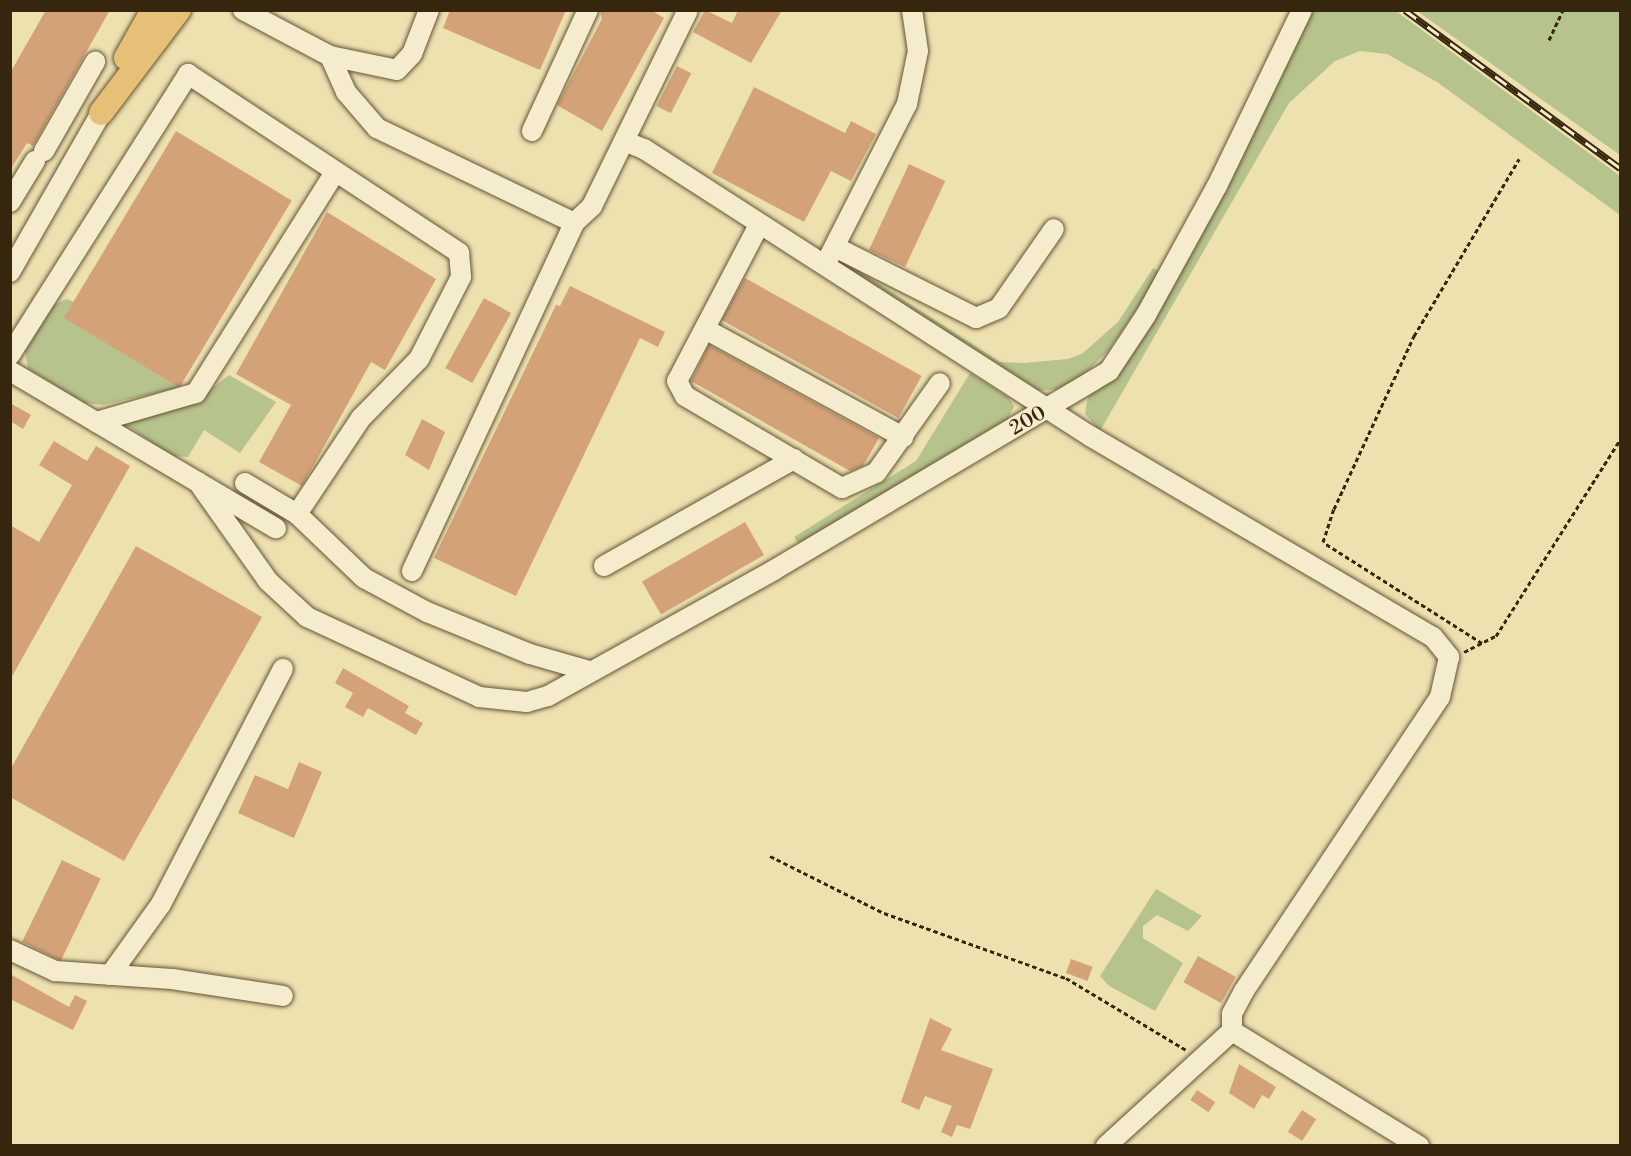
<!DOCTYPE html>
<style>
body{margin:0}
#map{position:relative;width:1631px;height:1156px;overflow:hidden;background:#eee1b0;font-family:"Libre Bodoni",serif}
div>[style]{position:absolute}
.green>*{inset:0;background:#b7c38c}
.building>*{inset:0;background:#d4a278;transform-origin:0 0}
.path>*{height:3px;margin-top:-1.5px;transform-origin:0;background:repeating-linear-gradient(90deg,#36260d 0 4.5px,transparent 0 7.5px)}
.roads{filter:drop-shadow(0 0 2px #645536) drop-shadow(0 0 2px #645536)}
.minor>*{height:20px;margin:-10px;padding:0 10px;transform-origin:10px;border-radius:10px;background:#f4eccc}
.major>*{height:24px;margin:-12px;padding:0 12px;transform-origin:12px;border-radius:12px;background:#e7c078}
.rail>*{height:7px;margin-top:-3.5px;transform-origin:0;background:repeating-linear-gradient(90deg,#f4eccc 0 14px,#36260d 0 28px);box-sizing:border-box;border-block:2px solid #36260d}
span{translate:-50% -50%;white-space:nowrap;text-align:center;line-height:1.15;-webkit-text-stroke:4.5px #f4eccc;paint-order:stroke}
.street-label{font-size:20px;color:#36260d}
.frame{position:absolute;inset:0;border:12px solid #36260d;pointer-events:none}
</style>
<div id="map">
<div class="green">
<div style="clip-path:polygon(1310px 11px,1396px 11px,1620px 176px,1620px 215px,1437px 82px,1387px 54px,1360px 51px,1335px 61px,1289px 103px,1100px 431px,1085px 414px,1088px 396px,1117px 372px)"></div>
<div style="clip-path:polygon(1417px 11px,1620px 11px,1620px 155px)"></div>
<div style="clip-path:polygon(842px 260px,1000px 362px,1023px 363px,1068px 359px,1083px 353px,1118px 322px,1153px 268px,1162px 273px,1107px 352px,1081px 377px,1062px 389px,1036px 391px,839px 264px)"></div>
<div style="clip-path:polygon(67px 299px,74px 302px,65px 318px,182px 387px,103px 405px,85px 403px,28px 369px,25px 351px,52px 305px)"></div>
<div style="clip-path:polygon(970px 373px,1008px 397px,1014px 406px,1008px 419px,799px 544px,794px 537px,916px 461px)"></div>
<div style="clip-path:polygon(229px 375px,276px 402px,240px 453px,204px 430px,188px 457px,172px 456px,125px 424px,192px 404px)"></div>
<div style="clip-path:polygon(1156px 889px,1202px 916px,1188px 931px,1157px 915px,1143px 926px,1143px 938px,1183px 963px,1155px 1011px,1109px 986px,1100px 976px)"></div>
</div>
<div class="building">
<div style="clip-path:polygon(46px 10px,110px 10px,33px 146px,27px 143px,10px 170px,10px 73px)"></div>
<div style="clip-path:polygon(450px 10px,566px 10px,540px 70px,443px 28px)"></div>
<div style="clip-path:polygon(600px 10px,651px 10px,664px 18px,602px 131px,557px 105px,602px 19px)"></div>
<div style="clip-path:polygon(705px 10px,732px 23px,738px 10px,782px 10px,751px 63px,693px 32px)"></div>
<div style="left:677px;top:66px;width:16px;height:45px;rotate:27deg"></div>
<div style="clip-path:polygon(754px 87px,845px 133px,851px 121px,876px 134px,851px 181px,831px 171px,804px 222px,712px 173px)"></div>
<div style="left:176px;top:131px;width:135px;height:218px;rotate:31deg"></div>
<div style="left:909px;top:164px;width:40px;height:95px;rotate:25deg"></div>
<div style="clip-path:polygon(327px 212px,436px 279px,385px 370px,371px 362px,302px 486px,259px 462px,291px 405px,236px 374px)"></div>
<div style="left:745px;top:278px;width:202px;height:48px;rotate:29deg"></div>
<div style="clip-path:polygon(570px 286px,665px 332px,658px 347px,640px 338px,516px 596px,434px 558px,556px 305px,560px 306px)"></div>
<div style="left:484px;top:298px;width:31px;height:80px;rotate:29deg"></div>
<div style="clip-path:polygon(709px 345px,879px 438px,863px 466px,850px 471px,691px 381px)"></div>
<div style="clip-path:polygon(10px 403px,31px 415px,23px 429px,10px 421px)"></div>
<div style="clip-path:polygon(422px 419px,445px 432px,429px 470px,405px 455px)"></div>
<div style="clip-path:polygon(54px 441px,87px 461px,96px 446px,130px 466px,10px 680px,10px 525px,39px 542px,72px 485px,39px 465px)"></div>
<div style="left:745px;top:522px;width:38px;height:119px;rotate:60deg"></div>
<div style="clip-path:polygon(136px 546px,262px 617px,124px 861px,10px 797px,10px 770px)"></div>
<div style="clip-path:polygon(343px 668px,409px 706px,405px 713px,423px 723px,416px 735px,368px 708px,363px 717px,345px 707px,353px 693px,335px 683px)"></div>
<div style="clip-path:polygon(299px 762px,322px 772px,294px 838px,238px 813px,255px 775px,288px 789px)"></div>
<div style="left:62px;top:860px;width:43px;height:91px;rotate:26deg"></div>
<div style="left:1198px;top:956px;width:43px;height:30px;rotate:29deg"></div>
<div style="left:1071px;top:959px;width:23px;height:15px;rotate:20deg"></div>
<div style="clip-path:polygon(10px 974px,69px 1007px,75px 995px,87px 1001px,73px 1030px,10px 999px)"></div>
<div style="clip-path:polygon(930px 1018px,952px 1029px,941px 1050px,993px 1069px,970px 1129px,957px 1125px,952px 1137px,941px 1132px,952px 1106px,925px 1096px,919px 1110px,901px 1102px)"></div>
<div style="clip-path:polygon(1239px 1064px,1276px 1087px,1269px 1099px,1262px 1095px,1254px 1109px,1229px 1093px)"></div>
<div style="left:1197px;top:1090px;width:22px;height:12px;rotate:34deg"></div>
<div style="left:1302px;top:1110px;width:17px;height:26px;rotate:33deg"></div>
</div>
<div class="path">
<div style="left:1549px;top:40px;width:33px;rotate:-65deg"></div>
<div style="left:1482px;top:643px;width:188px;rotate:-147.6deg"></div>
<div style="left:1323px;top:542px;width:35px;rotate:-72deg"></div>
<div style="left:1334px;top:509px;width:191px;rotate:-65.2deg"></div>
<div style="left:1414px;top:336px;width:206px;rotate:-59.3deg"></div>
<div style="left:1464px;top:652px;width:36px;rotate:-27deg"></div>
<div style="left:1496px;top:636px;width:232px;rotate:-57.7deg"></div>
<div style="left:770px;top:856px;width:127px;rotate:26.6deg"></div>
<div style="left:884px;top:913px;width:193px;rotate:19.7deg"></div>
<div style="left:1066px;top:978px;width:142px;rotate:30.9deg"></div>
</div>
<div class="roads">
<div class="minor">
<div style="left:243px;top:10px;width:98px;rotate:27.9deg"></div>
<div style="left:330px;top:56px;width:39px;rotate:66deg"></div>
<div style="left:346px;top:92px;width:48px;rotate:49.3deg"></div>
<div style="left:377px;top:128px;width:219px;rotate:25.7deg"></div>
<div style="left:330px;top:56px;width:68px;rotate:11.8deg"></div>
<div style="left:397px;top:70px;width:22px;rotate:-47deg"></div>
<div style="left:412px;top:54px;width:47px;rotate:-68.9deg"></div>
<div style="left:532px;top:131px;width:133px;rotate:-65.2deg"></div>
<div style="left:624px;top:141px;width:22px;rotate:22deg"></div>
<div style="left:644px;top:149px;width:530px;rotate:32.76deg"></div>
<div style="left:1090px;top:436px;width:398px;rotate:30.4deg"></div>
<div style="left:1433px;top:637px;width:26px;rotate:51deg"></div>
<div style="left:1449px;top:657px;width:41px;rotate:102.7deg"></div>
<div style="left:1440px;top:697px;width:353px;rotate:123.7deg"></div>
<div style="left:1244px;top:991px;width:26px;rotate:118deg"></div>
<div style="left:1232px;top:1014px;width:17px;rotate:90deg"></div>
<div style="left:1232px;top:1031px;width:171px;rotate:137.6deg"></div>
<div style="left:44px;top:151px;width:103px;rotate:-60.2deg"></div>
<div style="left:10px;top:202px;width:48px;rotate:-58.6deg"></div>
<div style="left:759px;top:225px;width:176px;rotate:117.7deg"></div>
<div style="left:677px;top:381px;width:17px;rotate:62deg"></div>
<div style="left:685px;top:396px;width:182px;rotate:30.4deg"></div>
<div style="left:842px;top:488px;width:37px;rotate:-24deg"></div>
<div style="left:876px;top:473px;width:110px;rotate:-54.6deg"></div>
<div style="left:835px;top:247px;width:158px;rotate:26.7deg"></div>
<div style="left:976px;top:318px;width:25px;rotate:-23deg"></div>
<div style="left:999px;top:308px;width:96px;rotate:-55.2deg"></div>
<div style="left:829px;top:257px;width:172px;rotate:-63deg"></div>
<div style="left:907px;top:104px;width:54px;rotate:-78.3deg"></div>
<div style="left:918px;top:51px;width:41px;rotate:-98.3deg"></div>
<div style="left:10px;top:272px;width:183px;rotate:-60.2deg"></div>
<div style="left:705px;top:329px;width:226px;rotate:28.6deg"></div>
<div style="left:10px;top:355px;width:333px;rotate:-57.6deg"></div>
<div style="left:188px;top:74px;width:325px;rotate:33.4deg"></div>
<div style="left:459px;top:253px;width:24px;rotate:85deg"></div>
<div style="left:461px;top:277px;width:92px;rotate:117.1deg"></div>
<div style="left:419px;top:359px;width:83px;rotate:134.5deg"></div>
<div style="left:361px;top:418px;width:115px;rotate:123.7deg"></div>
<div style="left:10px;top:371px;width:309px;rotate:30.6deg"></div>
<div style="left:96px;top:422px;width:104px;rotate:-16.2deg"></div>
<div style="left:196px;top:393px;width:261px;rotate:-57.8deg"></div>
<div style="left:198px;top:482px;width:121px;rotate:54.7deg"></div>
<div style="left:268px;top:581px;width:53px;rotate:42.7deg"></div>
<div style="left:307px;top:617px;width:190px;rotate:24.9deg"></div>
<div style="left:479px;top:697px;width:48px;rotate:5.9deg"></div>
<div style="left:527px;top:702px;width:22px;rotate:-16deg"></div>
<div style="left:548px;top:696px;width:259px;rotate:-29.1deg"></div>
<div style="left:774px;top:570px;width:390px;rotate:-30.7deg"></div>
<div style="left:1109px;top:371px;width:67px;rotate:-56.5deg"></div>
<div style="left:1146px;top:315px;width:147px;rotate:-61.2deg"></div>
<div style="left:1217px;top:186px;width:195px;rotate:-64.2deg"></div>
<div style="left:245px;top:483px;width:61px;rotate:30.8deg"></div>
<div style="left:297px;top:514px;width:93px;rotate:43.7deg"></div>
<div style="left:364px;top:578px;width:72px;rotate:28.4deg"></div>
<div style="left:427px;top:612px;width:111px;rotate:22.2deg"></div>
<div style="left:530px;top:654px;width:61px;rotate:16.1deg"></div>
<div style="left:604px;top:566px;width:218px;rotate:-29.4deg"></div>
<div style="left:412px;top:571px;width:384px;rotate:-65deg"></div>
<div style="left:574px;top:223px;width:25px;rotate:-43deg"></div>
<div style="left:592px;top:206px;width:218px;rotate:-63.9deg"></div>
<div style="left:10px;top:950px;width:50px;rotate:25deg"></div>
<div style="left:55px;top:971px;width:117px;rotate:3.9deg"></div>
<div style="left:172px;top:979px;width:112px;rotate:8.7deg"></div>
<div style="left:110px;top:975px;width:87px;rotate:-54.3deg"></div>
<div style="left:161px;top:904px;width:265px;rotate:-62.6deg"></div>
<div style="left:1232px;top:1031px;width:220px;rotate:31.6deg"></div>
</div>
<div class="major">
<div style="left:126px;top:58px;width:55px;rotate:-60.6deg"></div>
<div style="left:101px;top:113px;width:129px;rotate:-52.9deg"></div>
</div>
</div>
<div class="rail">
<div style="left:1405px;top:10px;width:267px;rotate:36.3deg"></div>
</div>
<div class="street-label">
<span style="left:1028px;top:421px;rotate:-30deg">200</span>
</div>
<div class="frame"></div>
</div>
